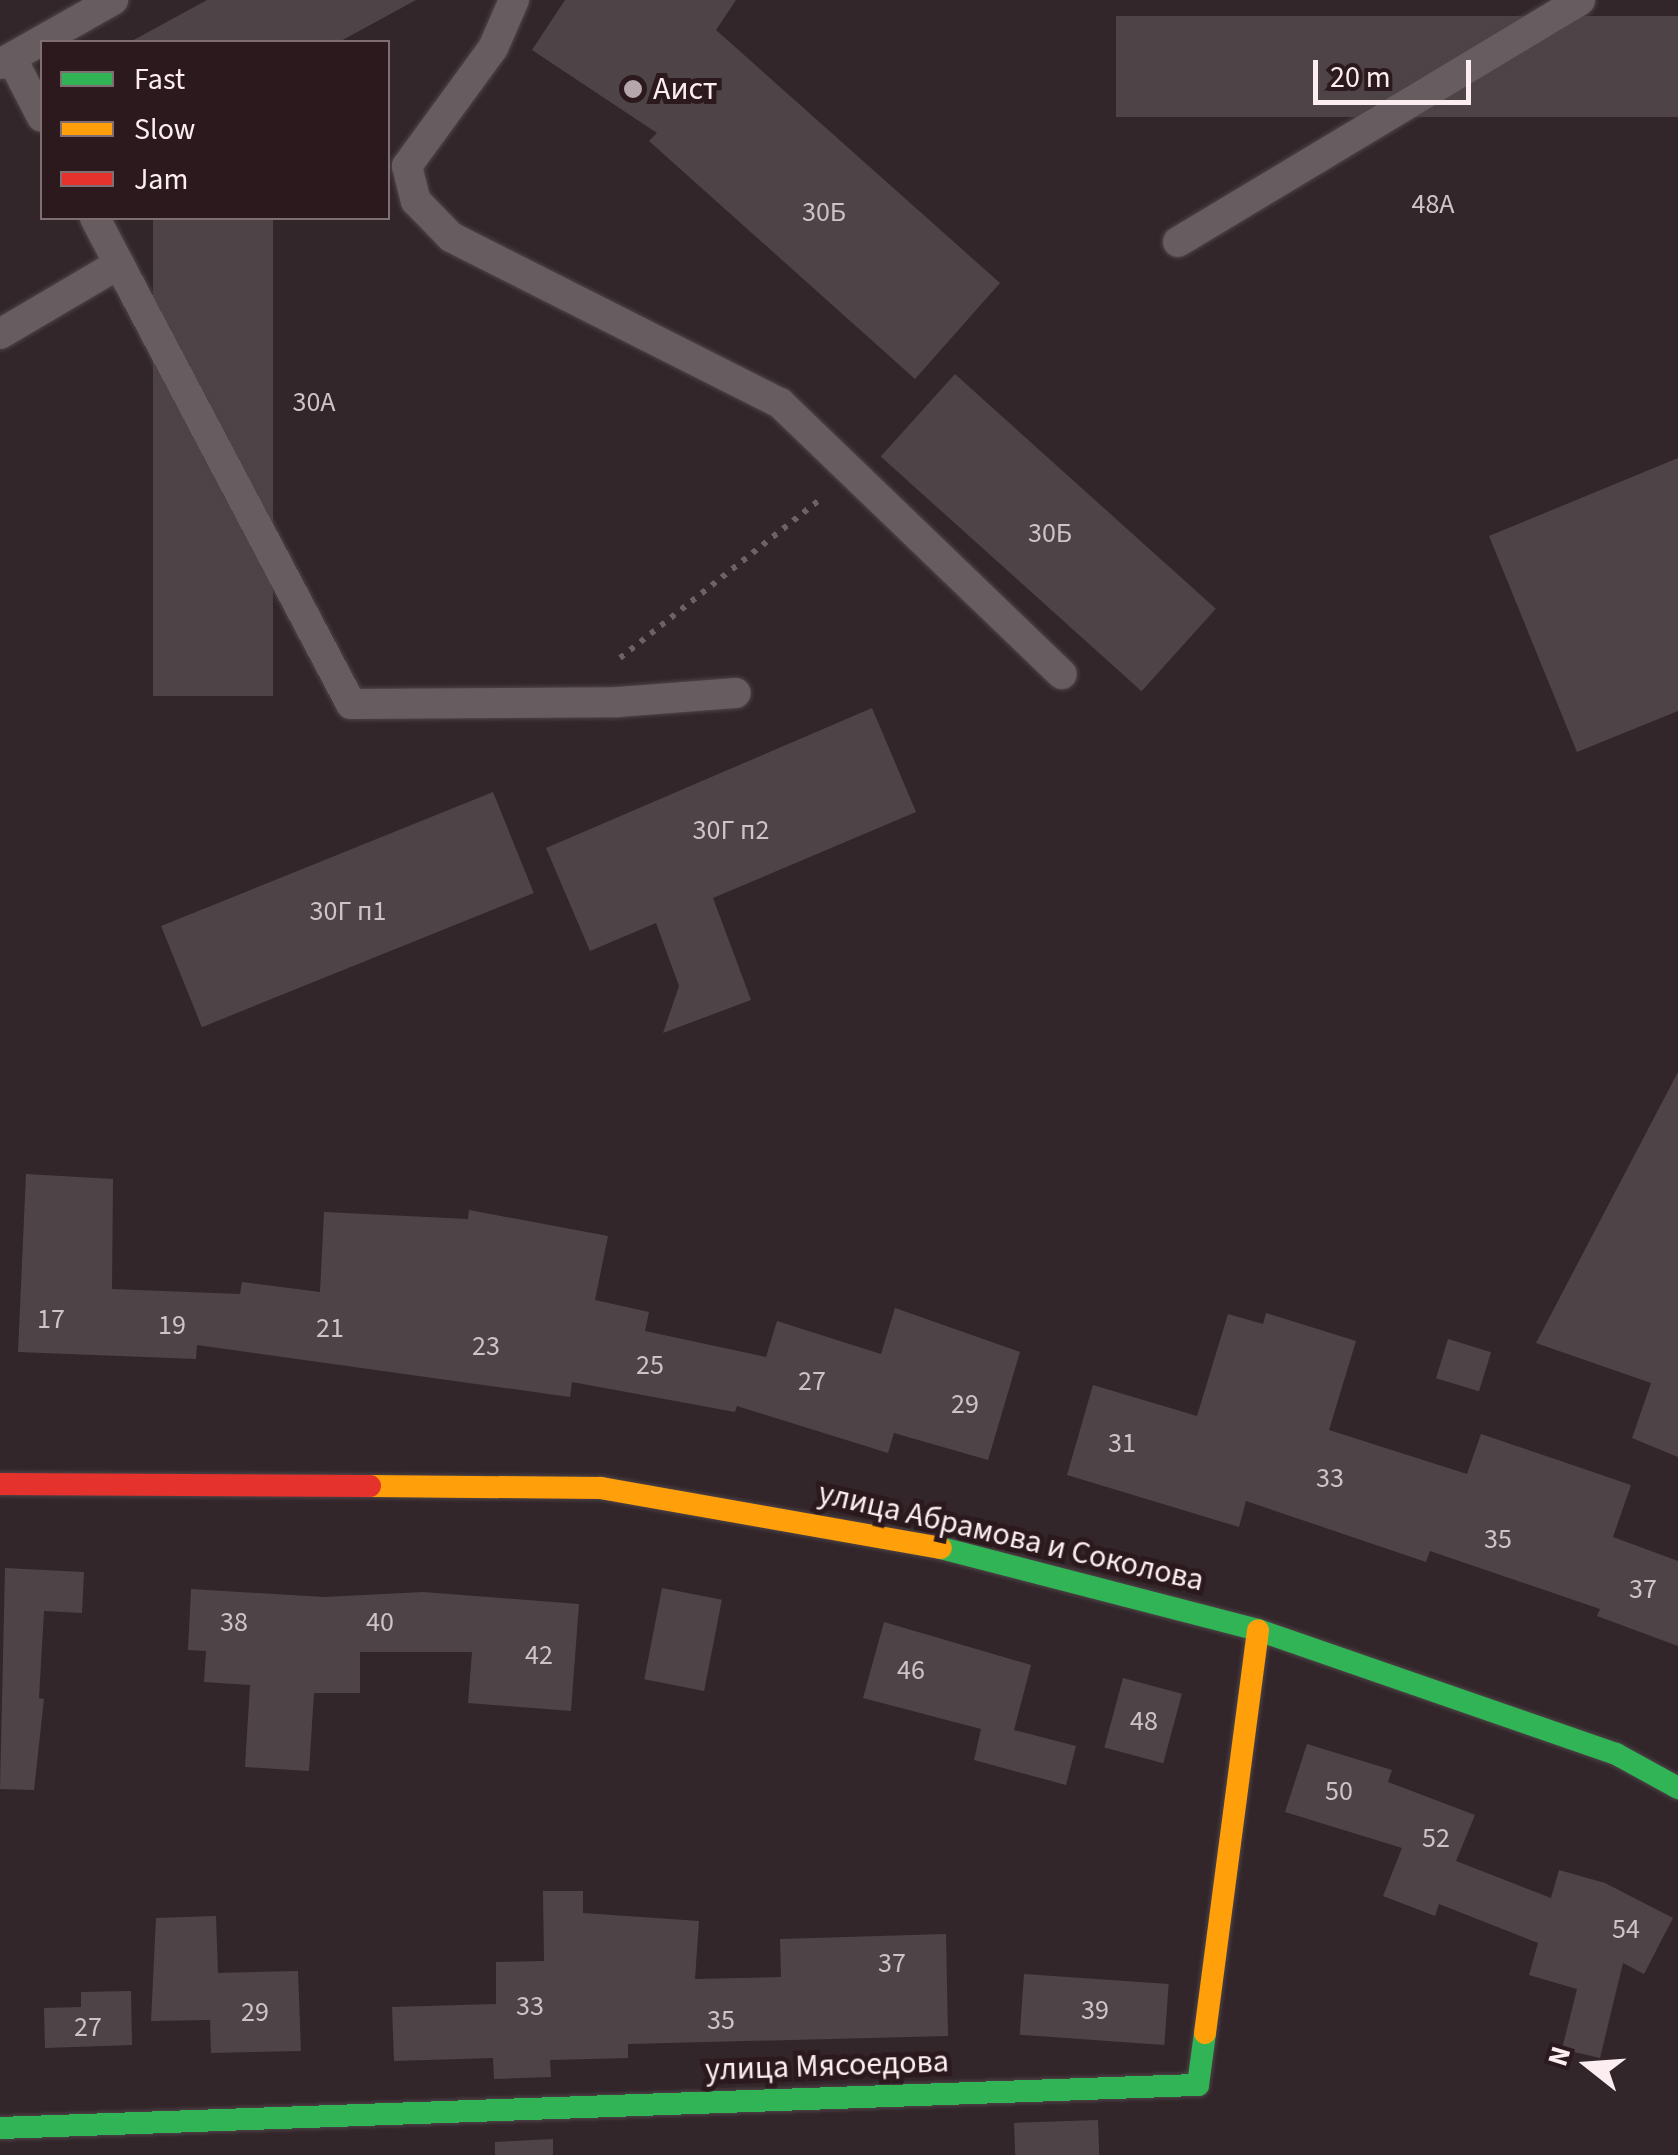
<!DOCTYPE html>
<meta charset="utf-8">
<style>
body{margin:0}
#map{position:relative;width:1678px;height:2155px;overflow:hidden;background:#32262a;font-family:"Source Sans 3",sans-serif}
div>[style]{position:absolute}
.building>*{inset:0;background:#4e4447;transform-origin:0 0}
.path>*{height:6px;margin-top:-3px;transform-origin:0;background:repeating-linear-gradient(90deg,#6a6265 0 5px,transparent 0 13px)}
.roads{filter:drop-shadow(0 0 2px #4e4447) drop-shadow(0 0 2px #4e4447)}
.lane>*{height:30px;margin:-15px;padding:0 15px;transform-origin:15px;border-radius:15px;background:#675d60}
.fast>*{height:22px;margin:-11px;padding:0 11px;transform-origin:11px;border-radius:11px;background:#30b455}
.slow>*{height:22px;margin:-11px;padding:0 11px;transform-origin:11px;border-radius:11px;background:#ff9f0a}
.jam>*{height:22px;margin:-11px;padding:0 11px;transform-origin:11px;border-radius:11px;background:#e5322d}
.dots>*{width:28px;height:28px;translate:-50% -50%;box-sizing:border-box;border:5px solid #2c191e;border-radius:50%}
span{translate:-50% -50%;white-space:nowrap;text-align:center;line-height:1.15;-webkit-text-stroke:10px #2c191e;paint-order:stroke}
.number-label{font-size:28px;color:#d0c3c6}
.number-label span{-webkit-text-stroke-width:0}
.poi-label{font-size:32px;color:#fbedf0}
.left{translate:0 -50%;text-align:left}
.street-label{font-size:32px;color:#fbedf0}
.legend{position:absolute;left:40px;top:40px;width:350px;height:180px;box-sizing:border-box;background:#2c191e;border:2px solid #7f6e72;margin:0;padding:12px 18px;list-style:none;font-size:30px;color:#fbedf0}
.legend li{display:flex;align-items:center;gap:20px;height:50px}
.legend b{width:50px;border:2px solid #7f6e72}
.north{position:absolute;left:1538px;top:2015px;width:100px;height:100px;-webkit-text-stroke:8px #2c191e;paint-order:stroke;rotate:287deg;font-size:28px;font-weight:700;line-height:40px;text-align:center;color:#fbedf0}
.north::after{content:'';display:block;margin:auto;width:35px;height:45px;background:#fbedf0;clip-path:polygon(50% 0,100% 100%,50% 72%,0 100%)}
.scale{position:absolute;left:1313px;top:60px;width:158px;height:45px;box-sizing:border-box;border:5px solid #fbedf0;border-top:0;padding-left:12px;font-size:30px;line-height:35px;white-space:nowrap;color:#fbedf0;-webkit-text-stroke:8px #2c191e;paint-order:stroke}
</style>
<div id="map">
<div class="building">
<div style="clip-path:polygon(207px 0,416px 0,339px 42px,130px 42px)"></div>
<div style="clip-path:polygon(565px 0,736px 0,716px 30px,1000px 283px,915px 379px,649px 141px,657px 133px,532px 50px)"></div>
<div style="left:1678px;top:16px;width:101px;height:562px;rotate:90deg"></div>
<div style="left:153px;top:218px;width:120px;height:478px"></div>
<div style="left:955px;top:374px;width:351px;height:111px;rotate:42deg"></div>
<div style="clip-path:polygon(1678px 458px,1678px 711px,1577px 752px,1489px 536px)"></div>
<div style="clip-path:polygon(872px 708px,916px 812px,713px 898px,751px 1000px,663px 1033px,679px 986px,656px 923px,590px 951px,546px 848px)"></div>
<div style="left:493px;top:792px;width:109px;height:358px;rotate:68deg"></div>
<div style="clip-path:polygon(1678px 1072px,1678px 1457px,1632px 1438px,1651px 1383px,1536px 1343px)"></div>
<div style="clip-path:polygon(26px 1174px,113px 1179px,112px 1289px,240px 1294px,242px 1282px,320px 1292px,324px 1212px,468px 1219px,469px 1210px,608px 1236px,595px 1300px,649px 1312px,645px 1331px,766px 1357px,777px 1321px,881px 1354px,895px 1308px,1020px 1352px,988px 1460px,894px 1433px,888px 1453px,737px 1406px,735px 1412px,572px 1382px,570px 1397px,197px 1345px,196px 1359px,18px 1352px)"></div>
<div style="clip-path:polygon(1266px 1313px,1356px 1341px,1329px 1430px,1467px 1474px,1481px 1434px,1631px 1485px,1613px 1537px,1678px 1561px,1678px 1646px,1597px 1616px,1600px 1609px,1430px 1551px,1426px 1562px,1246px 1501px,1239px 1527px,1067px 1475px,1093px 1385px,1197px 1416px,1228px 1314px,1263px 1324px)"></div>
<div style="left:1448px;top:1339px;width:45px;height:41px;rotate:17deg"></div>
<div style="clip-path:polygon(5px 1568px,84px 1572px,82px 1613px,44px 1611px,39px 1698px,44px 1699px,34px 1790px,0 1789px)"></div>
<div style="left:662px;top:1588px;width:61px;height:93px;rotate:11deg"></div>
<div style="clip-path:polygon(191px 1589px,324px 1597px,423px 1592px,579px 1604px,571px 1711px,468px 1703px,472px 1652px,360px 1652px,360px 1693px,314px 1693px,309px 1771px,245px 1767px,250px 1685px,204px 1682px,206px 1651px,188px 1650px)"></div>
<div style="clip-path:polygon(884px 1622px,1031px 1665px,1014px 1730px,1076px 1746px,1066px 1785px,974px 1760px,981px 1729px,863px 1698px)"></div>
<div style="left:1123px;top:1678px;width:61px;height:72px;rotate:15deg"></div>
<div style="clip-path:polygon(1307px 1744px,1392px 1770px,1388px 1782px,1475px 1815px,1456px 1861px,1551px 1898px,1559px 1870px,1605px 1883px,1673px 1918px,1644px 1974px,1623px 1963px,1600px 2058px,1562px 2049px,1577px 1989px,1529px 1975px,1538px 1943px,1439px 1904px,1435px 1916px,1383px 1896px,1402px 1848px,1285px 1812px)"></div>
<div style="clip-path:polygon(543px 1891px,583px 1891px,583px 1913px,699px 1921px,695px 1979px,781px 1977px,780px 1939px,946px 1934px,948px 2036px,628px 2044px,628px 2058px,550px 2060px,551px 2077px,494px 2079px,493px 2058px,394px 2061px,392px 2007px,496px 2004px,496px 1962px,544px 1961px)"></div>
<div style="clip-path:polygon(216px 1916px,218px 1973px,298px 1971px,301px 2051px,211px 2053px,210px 2020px,151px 2021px,156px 1918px)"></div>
<div style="left:1024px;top:1974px;width:145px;height:61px;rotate:4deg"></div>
<div style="clip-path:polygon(131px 1991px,132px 2045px,45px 2048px,44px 2008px,81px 2007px,81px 1992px)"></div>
<div style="left:1098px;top:2120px;width:35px;height:84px;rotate:88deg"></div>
<div style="clip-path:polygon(553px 2139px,553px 2155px,495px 2155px,495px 2142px)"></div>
</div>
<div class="path">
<div style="left:620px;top:658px;width:258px;rotate:-38.4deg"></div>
</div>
<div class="roads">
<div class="lane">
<div style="left:514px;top:0;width:52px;rotate:113.6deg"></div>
<div style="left:493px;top:48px;width:146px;rotate:126.1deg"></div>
<div style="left:407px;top:166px;width:36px;rotate:76deg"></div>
<div style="left:416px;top:201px;width:50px;rotate:45.8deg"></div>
<div style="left:451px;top:237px;width:369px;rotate:26.8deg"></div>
<div style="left:780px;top:403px;width:391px;rotate:43.9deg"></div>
<div style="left:12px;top:59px;width:65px;rotate:62.7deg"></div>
<div style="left:0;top:64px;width:130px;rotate:-29.5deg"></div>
<div style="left:1178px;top:242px;width:469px;rotate:-31deg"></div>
<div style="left:119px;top:264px;width:497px;rotate:62.2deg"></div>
<div style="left:351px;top:704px;width:267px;rotate:-0.4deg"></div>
<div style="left:618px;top:702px;width:118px;rotate:-4.4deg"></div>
<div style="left:0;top:334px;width:138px;rotate:-30.5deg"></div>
<div style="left:119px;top:264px;width:52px;rotate:-117.6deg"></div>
</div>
<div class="fast">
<div style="left:941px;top:1548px;width:327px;rotate:14.5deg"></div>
<div style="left:1258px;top:1630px;width:379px;rotate:19.1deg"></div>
<div style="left:1616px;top:1754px;width:71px;rotate:28.7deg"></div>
<div style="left:0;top:2128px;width:1199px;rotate:-2.06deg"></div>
<div style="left:1198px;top:2085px;width:52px;rotate:-82.3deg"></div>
</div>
<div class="slow">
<div style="left:370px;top:1486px;width:231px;rotate:0.5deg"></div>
<div style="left:601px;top:1488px;width:345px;rotate:10deg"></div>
<div style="left:1205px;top:2033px;width:406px;rotate:-82.5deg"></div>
</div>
<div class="jam">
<div style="left:0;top:1484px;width:370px;rotate:0.3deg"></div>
</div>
</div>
<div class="dots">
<div style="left:633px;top:89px;background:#b5a7ab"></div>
</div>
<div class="number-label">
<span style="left:1433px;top:204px">48А</span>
<span style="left:824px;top:212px">30Б</span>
<span style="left:314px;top:402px">30А</span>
<span style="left:1050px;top:533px">30Б</span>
<span style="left:731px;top:830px">30Г п2</span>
<span style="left:348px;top:911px">30Г п1</span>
<span style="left:51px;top:1319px">17</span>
<span style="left:172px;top:1325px">19</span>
<span style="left:330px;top:1328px">21</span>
<span style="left:486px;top:1346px">23</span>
<span style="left:650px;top:1365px">25</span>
<span style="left:812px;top:1381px">27</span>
<span style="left:965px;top:1404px">29</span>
<span style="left:1122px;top:1443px">31</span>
<span style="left:1330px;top:1478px">33</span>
<span style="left:1498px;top:1539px">35</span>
<span style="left:1643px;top:1589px">37</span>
<span style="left:234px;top:1622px">38</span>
<span style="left:380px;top:1622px">40</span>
<span style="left:539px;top:1655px">42</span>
<span style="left:911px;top:1670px">46</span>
<span style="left:1144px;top:1721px">48</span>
<span style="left:1339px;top:1791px">50</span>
<span style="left:1436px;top:1838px">52</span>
<span style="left:1626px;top:1929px">54</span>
<span style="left:892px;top:1963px">37</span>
<span style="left:530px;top:2006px">33</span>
<span style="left:1095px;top:2010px">39</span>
<span style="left:255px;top:2012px">29</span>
<span style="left:721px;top:2020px">35</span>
<span style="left:88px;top:2027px">27</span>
</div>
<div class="poi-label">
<span class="left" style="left:653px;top:89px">Аист</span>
</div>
<div class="street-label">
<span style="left:1011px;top:1537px;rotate:13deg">улица Абрамова и Соколова</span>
<span style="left:827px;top:2066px;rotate:-2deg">улица Мясоедова</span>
</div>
<ul class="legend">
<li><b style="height:12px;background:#30b455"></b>Fast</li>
<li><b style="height:12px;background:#ff9f0a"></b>Slow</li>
<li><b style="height:12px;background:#e5322d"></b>Jam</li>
</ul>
<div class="north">N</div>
<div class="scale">20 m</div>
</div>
